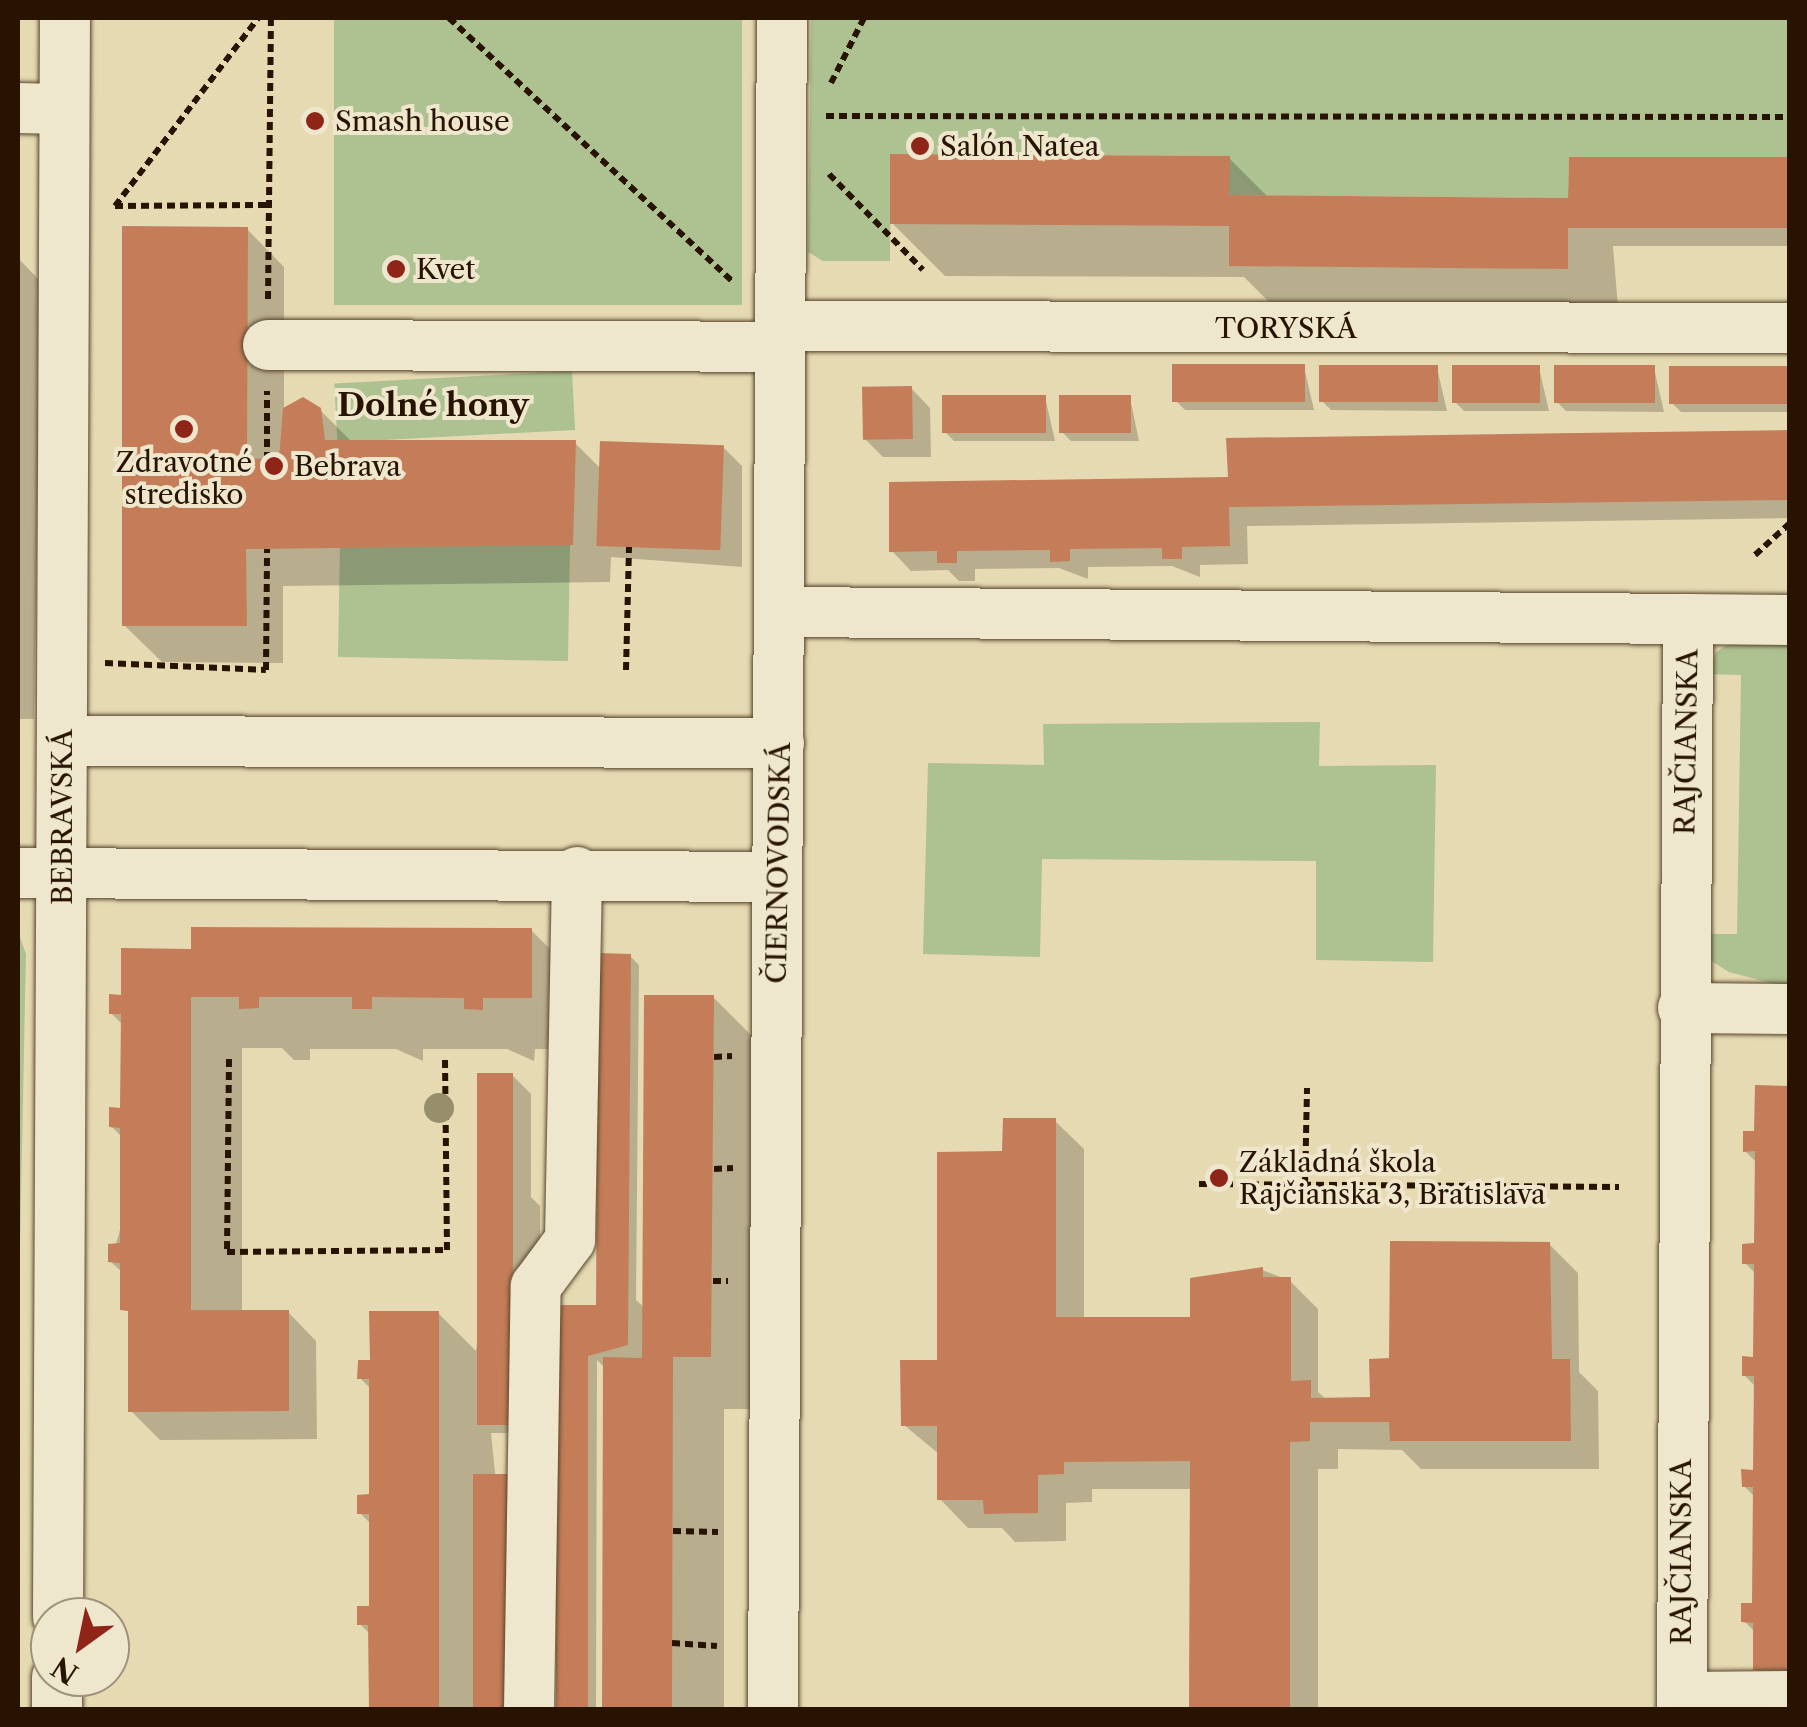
<!DOCTYPE html>
<meta charset="utf-8">
<style>
body{margin:0}
#map{position:relative;width:1807px;height:1727px;overflow:hidden;background:#e6dab2;font-family:"Libre Caslon Text",serif}
div>[style]{position:absolute}
.green>*{inset:0;background:#aec191;transform-origin:0 0}
.shadow>*{inset:0;background:#0003}
.building>*{inset:0;background:#c47d58;transform-origin:0 0}
.path>*{height:6px;margin-top:-3px;transform-origin:0;background:repeating-linear-gradient(90deg,#271300 0 8px,transparent 0 13px)}
.roads{filter:drop-shadow(0 0 2px #57452c) drop-shadow(0 0 2px #57452c)}
.minor>*{height:50px;margin:-25px;padding:0 25px;transform-origin:25px;border-radius:25px;background:#efe7cd}
.trees>*{width:30px;height:30px;margin:-15px;border-radius:50%;background:#978e6c}
.dots>*{width:28px;height:28px;translate:-50% -50%;box-sizing:border-box;border:5px solid #efe7cd;border-radius:50%}
span{translate:-50% -50%;white-space:nowrap;text-align:center;line-height:1.15;-webkit-text-stroke:8px #efe7cd;paint-order:stroke}
.poi-label{font-size:28px;color:#271300}
.left{translate:0 -50%;text-align:left}
.street-label{font-size:28px;color:#271300}
.quarter-label{font-size:32px;color:#271300;font-weight:700}
.frame{position:absolute;inset:0;border:20px solid #271300;pointer-events:none}
.north{position:absolute;left:30px;top:1597px;width:100px;height:100px;box-sizing:border-box;background:#efe7cd;border:2px solid #9f927b;border-radius:50%;rotate:213deg;font-size:28px;font-weight:700;line-height:40px;text-align:center;color:#271300}
.north::after{content:'';display:block;margin:auto;width:35px;height:45px;background:#8f2418;clip-path:polygon(50% 0,100% 100%,50% 72%,0 100%)}
</style>
<div id="map">
<div class="green">
<div style="left:334px;top:18px;width:408px;height:287px"></div>
<div style="clip-path:polygon(811px 18px,1789px 18px,1789px 157px,1569px 157px,1568px 198px,1229px 195px,1229px 156px,891px 154px,890px 261px,823px 261px,808px 252px)"></div>
<div style="left:572px;top:371px;width:59px;height:238px;rotate:87deg"></div>
<div style="left:570px;top:544px;width:117px;height:230px;rotate:91deg"></div>
<div style="clip-path:polygon(1789px 633px,1789px 988px,1729px 972px,1708px 959px,1704px 934px,1737px 934px,1741px 675px,1708px 674px,1716px 652px,1735px 640px)"></div>
<div style="clip-path:polygon(1320px 722px,1319px 766px,1436px 765px,1433px 962px,1316px 960px,1316px 861px,1042px 859px,1040px 957px,923px 954px,928px 763px,1044px 765px,1043px 724px)"></div>
<div style="clip-path:polygon(18px 932px,26px 954px,18px 1341px)"></div>
</div>
<div class="shadow">
<div style="clip-path:polygon(1229px 158px,1269px 198px,1567px 200px,1790px 159px,1790px 246px,1613px 246px,1619px 320px,1284px 317px,1244px 277px,945px 276px,892px 223px)"></div>
<div style="clip-path:polygon(247px 229px,284px 267px,284px 411px,320px 410px,352px 442px,575px 443px,601px 469px,723px 447px,742px 466px,742px 567px,611px 557px,610px 582px,283px 586px,283px 663px,162px 662px,124px 625px)"></div>
<div style="clip-path:polygon(18px 258px,41px 282px,34px 719px,18px 719px)"></div>
<div style="clip-path:polygon(1304px 367px,1314px 410px,1185px 410px,1176px 401px)"></div>
<div style="clip-path:polygon(1437px 368px,1447px 411px,1331px 410px,1322px 401px)"></div>
<div style="clip-path:polygon(1539px 368px,1549px 411px,1464px 411px,1455px 402px)"></div>
<div style="clip-path:polygon(1654px 368px,1664px 412px,1566px 411px,1557px 402px)"></div>
<div style="clip-path:polygon(1790px 368px,1790px 412px,1681px 412px,1672px 403px)"></div>
<div style="clip-path:polygon(911px 388px,930px 408px,931px 457px,883px 457px,864px 438px)"></div>
<div style="clip-path:polygon(1045px 397px,1055px 441px,954px 441px,945px 432px)"></div>
<div style="clip-path:polygon(1130px 398px,1139px 441px,1071px 441px,1062px 432px)"></div>
<div style="clip-path:polygon(1790px 433px,1790px 518px,1247px 526px,1248px 564px,1200px 565px,1200px 577px,1172px 566px,1088px 567px,1088px 579px,1059px 568px,975px 569px,975px 581px,959px 581px,948px 570px,911px 571px,892px 551px,1230px 479px)"></div>
<div style="clip-path:polygon(531px 930px,584px 983px,583px 1049px,535px 1049px,534px 1061px,507px 1049px,423px 1049px,423px 1061px,396px 1049px,310px 1049px,310px 1060px,294px 1060px,282px 1048px,242px 1048px,242px 1312px,288px 1312px,316px 1341px,317px 1439px,160px 1440px,131px 1411px,130px 1317px,123px 1273px,111px 1262px,123px 1219px,122px 1137px,111px 1126px,123px 1110px,123px 1025px,111px 1013px,194px 951px)"></div>
<div style="clip-path:polygon(630px 956px,639px 965px,636px 1300px,645px 1308px,713px 997px,766px 1050px,762px 1409px,724px 1409px,724px 1710px,604px 1710px,606px 1369px,597px 1360px,596px 1710px,558px 1710px,559px 1307px,595px 1315px)"></div>
<div style="clip-path:polygon(512px 1075px,531px 1094px,531px 1197px,540px 1206px,540px 1302px,520px 1433px,491px 1433px,519px 1710px,371px 1710px,371px 1635px,360px 1624px,371px 1609px,371px 1524px,360px 1513px,372px 1496px,372px 1390px,360px 1378px,438px 1313px,476px 1351px)"></div>
<div style="clip-path:polygon(1790px 1088px,1790px 1703px,1755px 1669px,1755px 1632px,1744px 1621px,1755px 1606px,1756px 1498px,1744px 1486px,1755px 1472px,1756px 1387px,1744px 1375px,1756px 1359px,1756px 1274px,1745px 1263px,1757px 1245px,1757px 1163px,1745px 1151px)"></div>
<div style="clip-path:polygon(1055px 1121px,1084px 1149px,1084px 1320px,1193px 1319px,1262px 1270px,1289px 1280px,1318px 1309px,1318px 1392px,1327px 1400px,1372px 1400px,1392px 1360px,1549px 1244px,1578px 1273px,1579px 1372px,1598px 1391px,1599px 1469px,1421px 1469px,1402px 1450px,1338px 1449px,1338px 1469px,1318px 1469px,1318px 1710px,1192px 1710px,1192px 1489px,1092px 1489px,1092px 1502px,1066px 1503px,1066px 1541px,1015px 1542px,1002px 1528px,968px 1528px,940px 1499px,939px 1454px,904px 1425px,940px 1362px,1004px 1154px)"></div>
</div>
<div class="building">
<div style="clip-path:polygon(890px 154px,1230px 156px,1229px 195px,1568px 198px,1569px 157px,1790px 157px,1790px 228px,1568px 228px,1568px 269px,1229px 266px,1229px 226px,890px 224px)"></div>
<div style="clip-path:polygon(122px 226px,248px 227px,247px 459px,279px 458px,283px 408px,303px 397px,321px 408px,325px 440px,576px 440px,573px 545px,246px 549px,247px 626px,122px 626px)"></div>
<div style="left:1172px;top:364px;width:133px;height:38px"></div>
<div style="left:1319px;top:365px;width:119px;height:37px"></div>
<div style="left:1452px;top:365px;width:88px;height:38px"></div>
<div style="left:1554px;top:365px;width:101px;height:38px"></div>
<div style="left:1669px;top:366px;width:121px;height:38px"></div>
<div style="left:912px;top:386px;width:53px;height:50px;rotate:89deg"></div>
<div style="left:942px;top:395px;width:104px;height:38px"></div>
<div style="left:1059px;top:395px;width:72px;height:38px"></div>
<div style="clip-path:polygon(1790px 430px,1790px 500px,1229px 507px,1230px 546px,1182px 547px,1182px 559px,1162px 559px,1162px 548px,1070px 549px,1070px 561px,1050px 562px,1050px 550px,957px 551px,957px 563px,937px 563px,937px 551px,889px 552px,889px 482px,1228px 477px,1226px 438px)"></div>
<div style="left:600px;top:441px;width:124px;height:105px;rotate:2deg"></div>
<div style="clip-path:polygon(191px 927px,532px 928px,532px 998px,483px 998px,483px 1010px,464px 1009px,464px 998px,372px 997px,372px 1009px,352px 1009px,352px 997px,259px 997px,259px 1008px,239px 1009px,239px 997px,191px 997px,191px 1310px,289px 1310px,289px 1411px,128px 1412px,128px 1311px,120px 1310px,120px 1263px,108px 1262px,108px 1244px,120px 1243px,120px 1128px,109px 1127px,109px 1107px,120px 1108px,121px 1014px,109px 1014px,109px 994px,121px 995px,121px 948px,191px 949px)"></div>
<div style="clip-path:polygon(598px 953px,631px 954px,628px 1345px,588px 1356px,588px 1710px,556px 1710px,556px 1305px,596px 1305px)"></div>
<div style="clip-path:polygon(644px 995px,714px 995px,711px 1357px,673px 1357px,672px 1710px,602px 1710px,603px 1357px,642px 1358px)"></div>
<div style="left:513px;top:1073px;width:352px;height:36px;rotate:90deg"></div>
<div style="clip-path:polygon(1755px 1085px,1790px 1086px,1790px 1670px,1753px 1670px,1753px 1623px,1741px 1622px,1741px 1603px,1752px 1603px,1753px 1487px,1742px 1487px,1741px 1469px,1753px 1470px,1754px 1376px,1742px 1376px,1742px 1356px,1753px 1357px,1754px 1264px,1742px 1264px,1742px 1244px,1754px 1243px,1755px 1151px,1743px 1152px,1743px 1131px,1754px 1131px)"></div>
<div style="clip-path:polygon(1003px 1118px,1056px 1118px,1056px 1317px,1190px 1317px,1190px 1278px,1263px 1267px,1263px 1277px,1291px 1277px,1291px 1381px,1311px 1380px,1311px 1398px,1370px 1397px,1369px 1359px,1389px 1358px,1390px 1241px,1550px 1242px,1552px 1359px,1570px 1359px,1571px 1441px,1390px 1441px,1389px 1422px,1310px 1422px,1310px 1441px,1290px 1442px,1290px 1710px,1189px 1710px,1190px 1461px,1064px 1462px,1064px 1474px,1038px 1475px,1038px 1513px,984px 1514px,983px 1500px,937px 1500px,937px 1426px,901px 1426px,900px 1360px,937px 1360px,937px 1152px,1002px 1151px)"></div>
<div style="clip-path:polygon(369px 1311px,439px 1311px,439px 1710px,369px 1710px,368px 1625px,357px 1625px,357px 1606px,369px 1606px,369px 1514px,357px 1514px,357px 1495px,369px 1494px,369px 1379px,357px 1379px,358px 1360px,370px 1360px)"></div>
<div style="left:473px;top:1474px;width:39px;height:236px"></div>
</div>
<div class="path">
<div style="left:449px;top:18px;width:388px;rotate:42.9deg"></div>
<div style="left:831px;top:83px;width:73px;rotate:-63.1deg"></div>
<div style="left:826px;top:116px;width:964px;rotate:0.06deg"></div>
<div style="left:829px;top:174px;width:134px;rotate:45.6deg"></div>
<div style="left:115px;top:206px;width:236px;rotate:-52.7deg"></div>
<div style="left:115px;top:206px;width:154px;rotate:-0.4deg"></div>
<div style="left:268px;top:299px;width:281px;rotate:-89.4deg"></div>
<div style="left:267px;top:460px;width:69px;rotate:-90deg"></div>
<div style="left:1755px;top:555px;width:47px;rotate:-42.4deg"></div>
<div style="left:105px;top:663px;width:161px;rotate:2.5deg"></div>
<div style="left:266px;top:670px;width:121px;rotate:-89.5deg"></div>
<div style="left:626px;top:670px;width:123px;rotate:-88.6deg"></div>
<div style="left:714px;top:1057px;width:18px;rotate:-3deg"></div>
<div style="left:229px;top:1059px;width:193px;rotate:90.6deg"></div>
<div style="left:227px;top:1252px;width:220px;rotate:-0.5deg"></div>
<div style="left:447px;top:1250px;width:191px;rotate:-90.6deg"></div>
<div style="left:714px;top:1169px;width:19px;rotate:-3deg"></div>
<div style="left:1199px;top:1184px;width:420px;rotate:0.4deg"></div>
<div style="left:1305px;top:1185px;width:97px;rotate:-88.8deg"></div>
<div style="left:713px;top:1281px;width:15px"></div>
<div style="left:673px;top:1531px;width:45px;rotate:1.3deg"></div>
<div style="left:672px;top:1643px;width:45px;rotate:3.8deg"></div>
</div>
<div class="roads">
<div class="minor">
<div style="left:18px;top:108px;width:43px;rotate:1.3deg"></div>
<div style="left:783px;top:326px;width:1007px;rotate:0.11deg"></div>
<div style="left:268px;top:345px;width:486px;rotate:0.2deg"></div>
<div style="left:783px;top:612px;width:905px;rotate:0.44deg"></div>
<div style="left:1688px;top:619px;width:1091px;rotate:90.32deg"></div>
<div style="left:1688px;top:619px;width:102px;rotate:0.6deg"></div>
<div style="left:62px;top:741px;width:717px;rotate:0.16deg"></div>
<div style="left:18px;top:873px;width:759px;rotate:0.3deg"></div>
<div style="left:1683px;top:1008px;width:107px;rotate:0.5deg"></div>
<div style="left:58px;top:1617px;width:1599px;rotate:-89.75deg"></div>
<div style="left:1682px;top:1697px;width:108px;rotate:-0.5deg"></div>
<div style="left:57px;top:1710px;width:33px;rotate:-90deg"></div>
<div style="left:529px;top:1710px;width:424px;rotate:-89.1deg"></div>
<div style="left:536px;top:1286px;width:57px;rotate:-53.5deg"></div>
<div style="left:570px;top:1240px;width:368px;rotate:-88.9deg"></div>
<div style="left:773px;top:1710px;width:1692px;rotate:-89.7deg"></div>
</div>
</div>
<div class="trees">
<div style="left:439px;top:1108px"></div>
</div>
<div class="dots">
<div style="left:315px;top:121px;background:#8f2418"></div>
<div style="left:920px;top:146px;background:#8f2418"></div>
<div style="left:396px;top:269px;background:#8f2418"></div>
<div style="left:184px;top:429px;background:#8f2418"></div>
<div style="left:274px;top:466px;background:#8f2418"></div>
<div style="left:1219px;top:1178px;background:#8f2418"></div>
</div>
<div class="poi-label">
<span class="left" style="left:335px;top:121px">Smash house</span>
<span class="left" style="left:940px;top:146px">Salón Natea</span>
<span class="left" style="left:416px;top:269px">Kvet</span>
<span style="left:184px;top:478px">Zdravotné<br>stredisko</span>
<span class="left" style="left:294px;top:466px">Bebrava</span>
<span class="left" style="left:1239px;top:1178px">Základná škola<br>Rajčianska 3, Bratislava</span>
</div>
<div class="street-label">
<span style="left:1286px;top:328px">TORYSKÁ</span>
<span style="left:1686px;top:742px;rotate:-89deg">RAJČIANSKA</span>
<span style="left:62px;top:817px;rotate:-90deg">BEBRAVSKÁ</span>
<span style="left:778px;top:863px;rotate:-89deg">ČIERNOVODSKÁ</span>
<span style="left:1681px;top:1552px;rotate:-90deg">RAJČIANSKA</span>
</div>
<div class="quarter-label">
<span style="left:433px;top:405px">Dolné hony</span>
</div>
<div class="frame"></div>
<div class="north">N</div>
</div>
